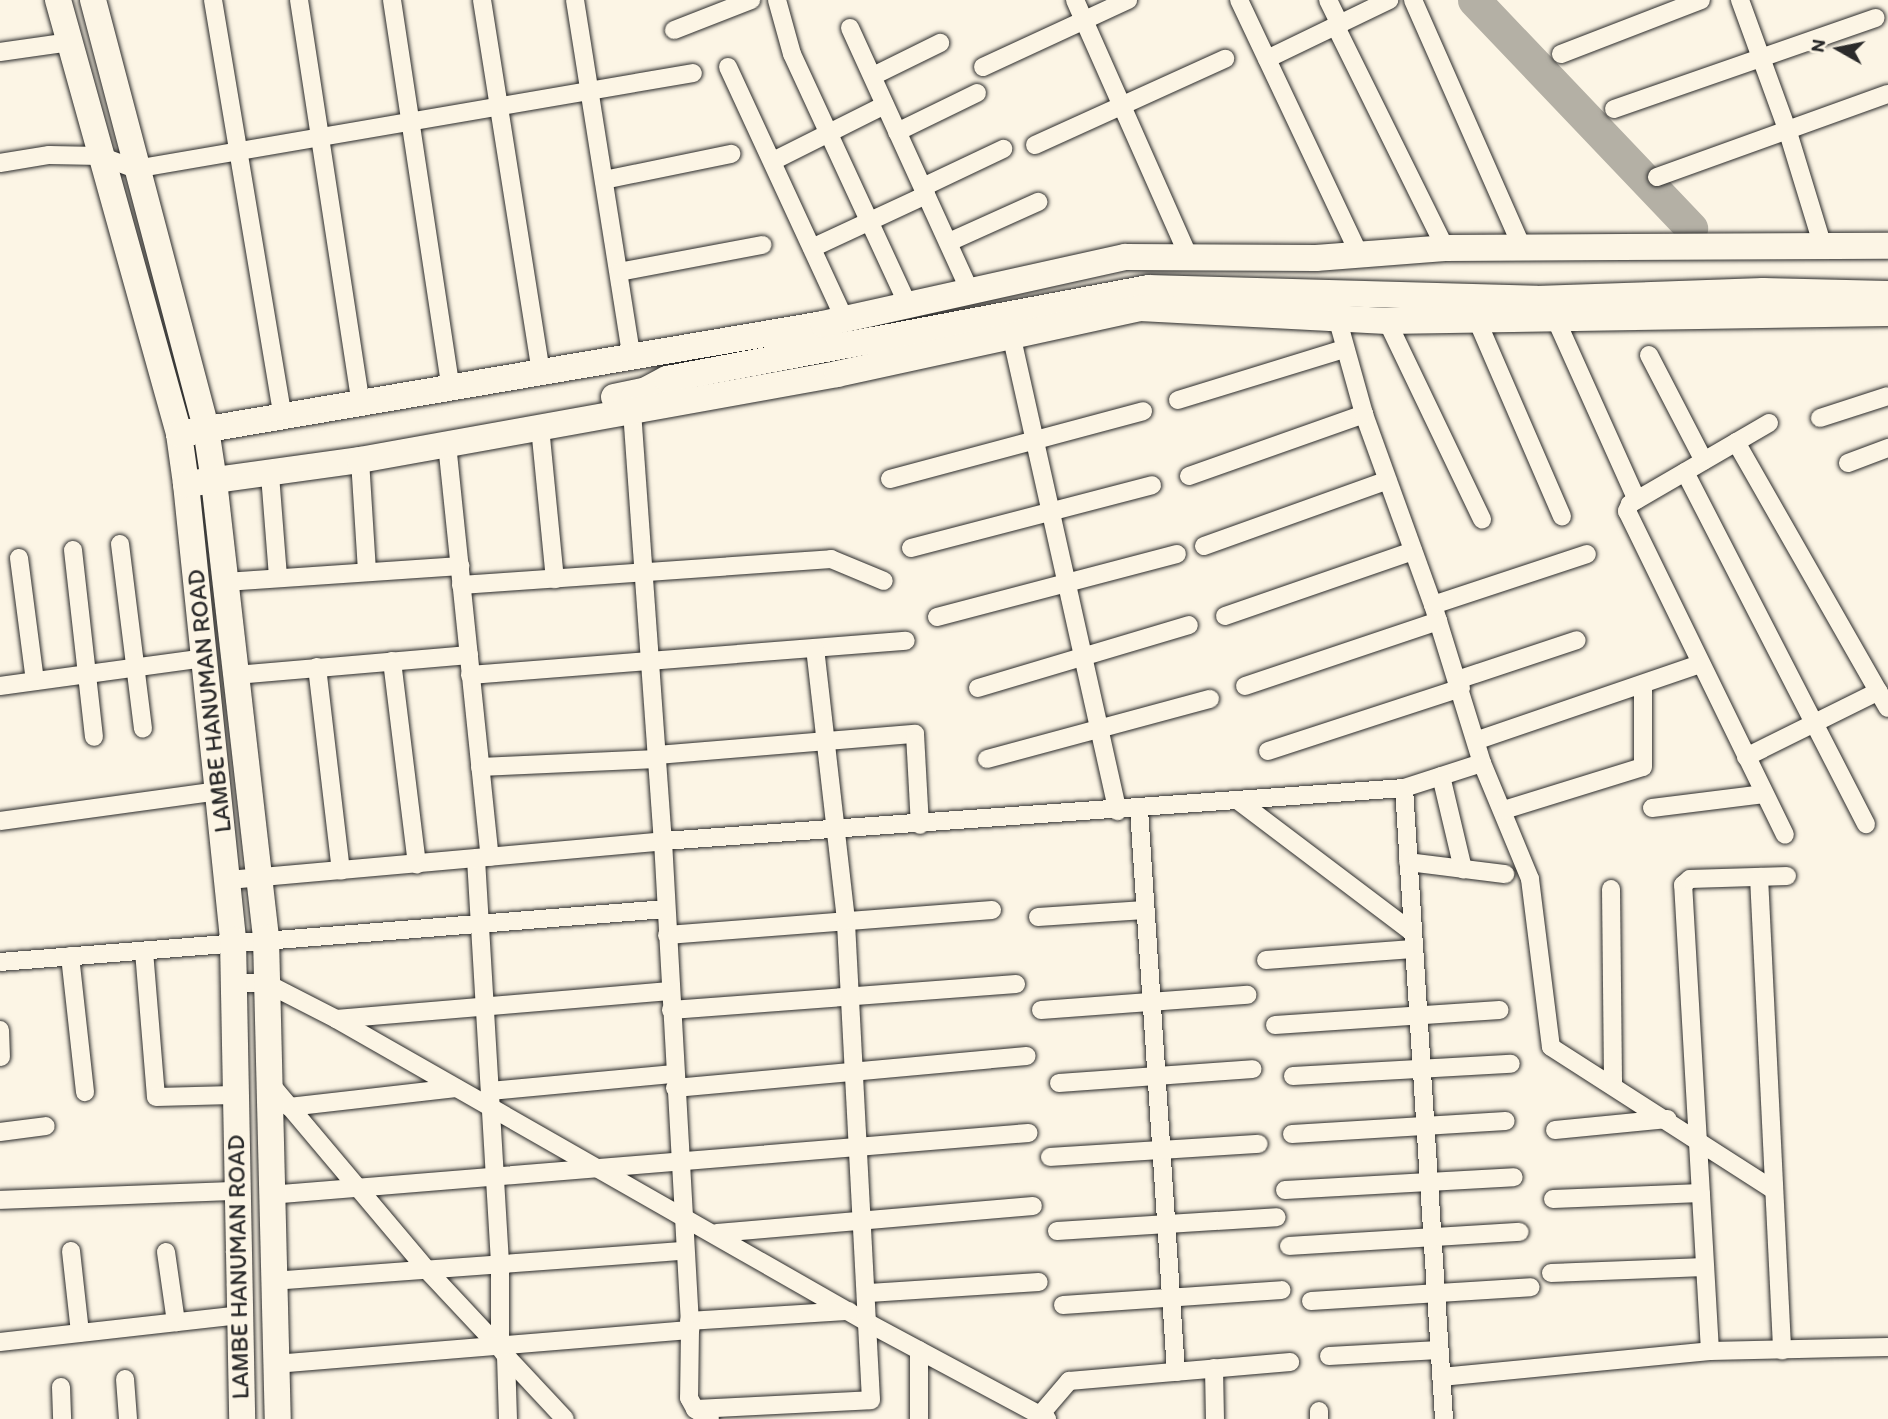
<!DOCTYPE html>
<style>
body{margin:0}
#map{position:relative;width:1888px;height:1419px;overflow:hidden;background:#fcf5e5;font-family:Itim,sans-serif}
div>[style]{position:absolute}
.river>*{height:33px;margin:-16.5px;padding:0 16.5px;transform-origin:16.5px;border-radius:16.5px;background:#b4b0a5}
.roads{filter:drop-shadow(0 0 2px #2b2b2b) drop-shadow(0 0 2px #2b2b2b)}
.street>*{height:18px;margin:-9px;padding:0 9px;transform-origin:9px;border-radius:9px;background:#fcf5e5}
.secondary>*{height:26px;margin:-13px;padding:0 13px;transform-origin:13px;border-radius:13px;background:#fcf5e5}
span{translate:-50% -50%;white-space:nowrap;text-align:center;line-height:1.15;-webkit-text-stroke:5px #fcf5e5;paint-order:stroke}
.street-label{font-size:24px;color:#2b2b2b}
.north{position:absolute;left:1804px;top:14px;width:70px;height:70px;-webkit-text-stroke:5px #fcf5e5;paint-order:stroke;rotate:279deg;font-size:19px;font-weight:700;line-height:28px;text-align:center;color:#2b2b2b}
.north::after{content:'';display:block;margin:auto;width:24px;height:32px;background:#2b2b2b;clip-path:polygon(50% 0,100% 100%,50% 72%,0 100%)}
</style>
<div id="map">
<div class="river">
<div style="left:1474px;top:0;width:315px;rotate:46.4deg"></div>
</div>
<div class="roads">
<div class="street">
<div style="left:213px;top:0;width:423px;rotate:80.5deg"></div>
<div style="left:299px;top:0;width:409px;rotate:81.3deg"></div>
<div style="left:392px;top:0;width:393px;rotate:81.4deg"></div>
<div style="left:482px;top:0;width:379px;rotate:81deg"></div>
<div style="left:575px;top:0;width:363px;rotate:81deg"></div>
<div style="left:777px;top:0;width:56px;rotate:74.5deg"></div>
<div style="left:792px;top:54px;width:277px;rotate:65.2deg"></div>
<div style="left:1075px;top:0;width:279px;rotate:66.1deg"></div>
<div style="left:1239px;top:0;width:279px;rotate:64.7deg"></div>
<div style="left:1328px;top:0;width:28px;rotate:64deg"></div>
<div style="left:1413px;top:0;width:272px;rotate:66.2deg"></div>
<div style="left:1740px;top:0;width:137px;rotate:70deg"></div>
<div style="left:1787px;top:129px;width:123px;rotate:73deg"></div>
<div style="left:1336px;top:27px;width:246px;rotate:63.7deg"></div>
<div style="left:850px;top:28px;width:289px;rotate:65.5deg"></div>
<div style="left:674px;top:30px;width:83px;rotate:-21.3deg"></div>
<div style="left:0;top:52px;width:71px;rotate:-8.1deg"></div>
<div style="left:1561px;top:54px;width:150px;rotate:-21.1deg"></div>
<div style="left:1267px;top:59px;width:136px;rotate:-25.8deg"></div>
<div style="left:728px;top:67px;width:279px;rotate:65.2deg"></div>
<div style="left:983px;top:67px;width:160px;rotate:-24.8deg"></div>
<div style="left:873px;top:76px;width:75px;rotate:-26.2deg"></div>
<div style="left:1614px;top:109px;width:277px;rotate:-19.2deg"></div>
<div style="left:897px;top:132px;width:89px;rotate:-26deg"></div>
<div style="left:1035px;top:145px;width:209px;rotate:-24.4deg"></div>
<div style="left:773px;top:161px;width:125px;rotate:-26.6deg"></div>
<div style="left:0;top:163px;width:50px;rotate:-9.3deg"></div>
<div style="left:49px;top:155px;width:51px;rotate:1.1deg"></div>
<div style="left:100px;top:156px;width:37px;rotate:20deg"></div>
<div style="left:135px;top:169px;width:566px;rotate:-9.76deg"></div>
<div style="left:1657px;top:177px;width:245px;rotate:-19.8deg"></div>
<div style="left:604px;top:180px;width:130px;rotate:-11.6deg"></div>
<div style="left:923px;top:187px;width:89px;rotate:-25.4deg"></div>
<div style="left:949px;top:242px;width:98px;rotate:-24.2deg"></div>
<div style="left:812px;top:248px;width:126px;rotate:-24.9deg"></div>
<div style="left:619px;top:272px;width:146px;rotate:-10.7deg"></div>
<div style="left:1477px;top:320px;width:214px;rotate:66.6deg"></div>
<div style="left:1556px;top:320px;width:197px;rotate:65.8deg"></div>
<div style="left:1387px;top:321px;width:220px;rotate:64.4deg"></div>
<div style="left:1011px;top:334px;width:489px;rotate:77.4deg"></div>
<div style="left:1649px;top:355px;width:119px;rotate:62.6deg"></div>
<div style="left:1178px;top:400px;width:174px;rotate:-17.1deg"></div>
<div style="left:632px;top:411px;width:431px;rotate:85.9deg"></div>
<div style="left:663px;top:841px;width:490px;rotate:86.8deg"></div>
<div style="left:690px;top:1330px;width:68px;rotate:90.8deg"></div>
<div style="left:689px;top:1398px;width:13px;rotate:61deg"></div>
<div style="left:695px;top:1409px;width:18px;rotate:34deg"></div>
<div style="left:1820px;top:418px;width:71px;rotate:-17.9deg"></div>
<div style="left:1769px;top:423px;width:161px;rotate:149.8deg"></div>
<div style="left:1630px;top:504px;width:8px;rotate:113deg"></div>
<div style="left:1627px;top:511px;width:360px;rotate:64deg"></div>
<div style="left:540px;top:427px;width:153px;rotate:84.4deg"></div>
<div style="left:1736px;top:442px;width:306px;rotate:60.3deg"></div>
<div style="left:447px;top:444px;width:415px;rotate:84.1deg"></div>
<div style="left:360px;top:460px;width:112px;rotate:86.4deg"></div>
<div style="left:1848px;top:463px;width:43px;rotate:-20.6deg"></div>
<div style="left:1685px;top:472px;width:396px;rotate:62.8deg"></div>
<div style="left:270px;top:475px;width:102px;rotate:85.5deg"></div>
<div style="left:1189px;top:476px;width:186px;rotate:-19.5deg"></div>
<div style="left:890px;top:479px;width:262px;rotate:-15deg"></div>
<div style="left:120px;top:544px;width:186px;rotate:82.9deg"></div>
<div style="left:1204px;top:546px;width:195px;rotate:-19.7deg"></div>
<div style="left:911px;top:548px;width:249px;rotate:-14.6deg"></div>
<div style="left:73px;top:550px;width:188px;rotate:83.6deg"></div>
<div style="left:19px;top:558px;width:124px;rotate:82.6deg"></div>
<div style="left:225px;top:582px;width:236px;rotate:-3.9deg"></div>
<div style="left:461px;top:585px;width:371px;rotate:-4deg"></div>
<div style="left:831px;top:559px;width:57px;rotate:22.5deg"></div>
<div style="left:1433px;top:605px;width:162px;rotate:-18.3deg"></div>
<div style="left:1225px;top:616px;width:199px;rotate:-19.1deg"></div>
<div style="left:937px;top:617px;width:248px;rotate:-14.7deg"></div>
<div style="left:392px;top:661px;width:205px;rotate:83deg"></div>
<div style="left:317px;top:667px;width:205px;rotate:83.3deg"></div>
<div style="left:236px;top:675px;width:234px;rotate:-4.9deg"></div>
<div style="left:470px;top:675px;width:437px;rotate:-4.5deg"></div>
<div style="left:1457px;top:680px;width:126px;rotate:-18.4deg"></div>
<div style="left:0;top:686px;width:206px;rotate:-7.8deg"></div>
<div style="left:1245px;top:686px;width:204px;rotate:-18.6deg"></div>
<div style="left:978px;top:688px;width:220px;rotate:-16.6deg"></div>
<div style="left:1478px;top:740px;width:235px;rotate:-18.9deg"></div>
<div style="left:1268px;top:751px;width:203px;rotate:-18.1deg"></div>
<div style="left:657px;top:755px;width:259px;rotate:-4.7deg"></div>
<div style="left:915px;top:734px;width:91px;rotate:86.9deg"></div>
<div style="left:1746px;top:757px;width:148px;rotate:-26.4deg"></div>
<div style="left:987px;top:759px;width:231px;rotate:-15.1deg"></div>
<div style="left:1482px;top:763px;width:126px;rotate:67.5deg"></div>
<div style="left:1530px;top:879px;width:169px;rotate:82.9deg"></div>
<div style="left:1551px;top:1047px;width:263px;rotate:32.7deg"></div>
<div style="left:480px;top:767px;width:177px;rotate:-2.6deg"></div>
<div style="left:1441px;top:776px;width:96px;rotate:76.7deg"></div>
<div style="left:1404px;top:788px;width:632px;rotate:86.37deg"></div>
<div style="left:1240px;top:802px;width:216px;rotate:37.1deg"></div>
<div style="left:1652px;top:808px;width:113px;rotate:-7.1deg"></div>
<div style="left:1139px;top:809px;width:564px;rotate:86.24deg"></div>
<div style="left:1504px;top:810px;width:145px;rotate:-17.2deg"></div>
<div style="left:1643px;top:767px;width:82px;rotate:-90deg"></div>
<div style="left:0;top:821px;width:221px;rotate:-7.8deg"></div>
<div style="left:476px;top:859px;width:404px;rotate:86.6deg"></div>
<div style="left:500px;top:1262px;width:86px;rotate:90deg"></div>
<div style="left:500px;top:1348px;width:10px;rotate:53deg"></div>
<div style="left:506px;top:1356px;width:63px;rotate:88.2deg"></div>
<div style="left:1408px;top:862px;width:98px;rotate:7.1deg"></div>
<div style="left:1759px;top:877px;width:474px;rotate:87.2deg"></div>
<div style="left:229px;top:880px;width:436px;rotate:-5.1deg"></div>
<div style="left:663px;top:841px;width:743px;rotate:-4.09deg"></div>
<div style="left:1404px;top:788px;width:82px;rotate:-17.8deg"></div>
<div style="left:1482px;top:763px;width:165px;rotate:-107.2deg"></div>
<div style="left:1433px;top:605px;width:203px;rotate:-109.9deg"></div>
<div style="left:1364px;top:414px;width:97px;rotate:-105.6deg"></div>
<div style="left:1611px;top:889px;width:194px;rotate:89.4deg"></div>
<div style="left:1038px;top:917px;width:107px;rotate:-3.7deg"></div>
<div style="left:667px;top:935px;width:326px;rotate:-4.4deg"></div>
<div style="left:144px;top:951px;width:146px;rotate:85.3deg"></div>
<div style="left:156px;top:1097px;width:78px;rotate:-1.5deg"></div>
<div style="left:70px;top:956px;width:137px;rotate:83.7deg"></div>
<div style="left:1266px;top:960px;width:147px;rotate:-4.3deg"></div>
<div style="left:0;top:962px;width:668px;rotate:-4.55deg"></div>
<div style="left:234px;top:983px;width:32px"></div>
<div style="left:266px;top:983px;width:79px;rotate:27.2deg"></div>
<div style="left:336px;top:1019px;width:615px;rotate:29.73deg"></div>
<div style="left:870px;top:1324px;width:201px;rotate:28.2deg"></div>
<div style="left:671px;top:1010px;width:346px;rotate:-4.3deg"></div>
<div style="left:1041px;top:1010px;width:207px;rotate:-4.2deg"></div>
<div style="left:336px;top:1019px;width:335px;rotate:-4.8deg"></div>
<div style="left:1275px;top:1025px;width:225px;rotate:-3.8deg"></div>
<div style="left:0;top:1030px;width:27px;rotate:88deg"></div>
<div style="left:1293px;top:1076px;width:218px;rotate:-3.2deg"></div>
<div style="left:268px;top:1081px;width:247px;rotate:49.9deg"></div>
<div style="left:427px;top:1270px;width:107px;rotate:46.9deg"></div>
<div style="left:1059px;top:1083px;width:194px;rotate:-4.1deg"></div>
<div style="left:675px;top:1088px;width:353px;rotate:-5.2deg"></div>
<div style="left:490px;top:1091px;width:185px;rotate:-5.3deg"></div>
<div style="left:289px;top:1107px;width:168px;rotate:-6.5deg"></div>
<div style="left:1555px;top:1130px;width:113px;rotate:-5.6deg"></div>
<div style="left:0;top:1132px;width:46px;rotate:-7.4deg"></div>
<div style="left:1292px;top:1134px;width:214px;rotate:-3.5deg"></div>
<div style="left:1050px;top:1157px;width:209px;rotate:-3.6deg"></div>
<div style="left:1285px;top:1190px;width:229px;rotate:-3.2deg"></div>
<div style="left:269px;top:1195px;width:762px;rotate:-4.67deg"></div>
<div style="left:1553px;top:1199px;width:148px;rotate:-2.3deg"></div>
<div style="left:0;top:1200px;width:236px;rotate:-2.2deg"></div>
<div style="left:1057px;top:1231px;width:220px;rotate:-3.6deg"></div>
<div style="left:717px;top:1233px;width:317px;rotate:-4.9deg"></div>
<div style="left:1289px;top:1246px;width:231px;rotate:-3.5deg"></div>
<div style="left:71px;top:1251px;width:82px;rotate:83.7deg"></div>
<div style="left:166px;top:1252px;width:71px;rotate:81.9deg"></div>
<div style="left:1551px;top:1273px;width:154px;rotate:-2.2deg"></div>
<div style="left:272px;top:1281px;width:411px;rotate:-4.2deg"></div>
<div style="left:869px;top:1293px;width:170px;rotate:-3.7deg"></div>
<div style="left:1311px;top:1301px;width:220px;rotate:-3.6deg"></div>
<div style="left:1063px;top:1305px;width:219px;rotate:-3.9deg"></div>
<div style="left:689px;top:1321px;width:160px;rotate:-3.6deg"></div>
<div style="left:0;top:1342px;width:241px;rotate:-6.4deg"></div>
<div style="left:919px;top:1350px;width:69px;rotate:90deg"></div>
<div style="left:1710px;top:1351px;width:467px;rotate:-93.3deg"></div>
<div style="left:1683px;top:885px;width:9px;rotate:-41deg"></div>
<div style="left:1690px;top:879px;width:97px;rotate:-1.8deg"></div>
<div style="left:506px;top:1356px;width:86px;rotate:46.9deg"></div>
<div style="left:1329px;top:1356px;width:110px;rotate:-3.1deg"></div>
<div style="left:275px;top:1364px;width:416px;rotate:-4.7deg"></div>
<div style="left:1214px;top:1368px;width:51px;rotate:88.9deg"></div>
<div style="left:1441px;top:1377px;width:270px;rotate:-5.5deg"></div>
<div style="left:1710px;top:1351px;width:178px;rotate:-1.3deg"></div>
<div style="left:125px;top:1379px;width:40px;rotate:85.7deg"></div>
<div style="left:61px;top:1387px;width:32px;rotate:88deg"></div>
<div style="left:695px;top:1409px;width:176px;rotate:-2.9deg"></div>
<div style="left:871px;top:1400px;width:481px;rotate:-93deg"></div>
<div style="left:846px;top:920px;width:273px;rotate:-96.5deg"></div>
<div style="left:1040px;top:1415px;width:45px;rotate:-49.5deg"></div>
<div style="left:1069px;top:1381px;width:222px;rotate:-4.9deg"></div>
<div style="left:1319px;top:1419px;width:8px;rotate:-90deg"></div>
</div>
<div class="secondary">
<div style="left:58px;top:0;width:451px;rotate:74.4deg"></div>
<div style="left:179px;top:434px;width:50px;rotate:82deg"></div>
<div style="left:186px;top:484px;width:458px;rotate:84.1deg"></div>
<div style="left:233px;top:940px;width:479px;rotate:88.9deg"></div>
<div style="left:93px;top:0;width:444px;rotate:75.2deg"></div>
<div style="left:206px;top:429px;width:53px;rotate:81.3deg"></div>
<div style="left:214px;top:481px;width:460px;rotate:83.5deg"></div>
<div style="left:266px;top:938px;width:481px;rotate:88.6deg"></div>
<div style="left:614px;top:397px;width:33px;rotate:-12deg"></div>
<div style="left:646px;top:390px;width:24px;rotate:-28deg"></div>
<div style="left:667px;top:379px;width:490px;rotate:-10.7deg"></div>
<div style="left:1148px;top:288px;width:388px;rotate:1.6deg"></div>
<div style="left:1536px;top:299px;width:227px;rotate:-2deg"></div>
<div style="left:1763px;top:291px;width:125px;rotate:1.4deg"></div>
<div style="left:179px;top:434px;width:653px;rotate:-9.69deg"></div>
<div style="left:823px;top:324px;width:309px;rotate:-12.5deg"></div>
<div style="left:1125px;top:257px;width:191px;rotate:0.3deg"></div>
<div style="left:1316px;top:258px;width:129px;rotate:-4.4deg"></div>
<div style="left:1445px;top:248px;width:443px;rotate:-0.3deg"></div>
<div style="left:186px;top:484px;width:176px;rotate:-7.9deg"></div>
<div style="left:360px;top:460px;width:485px;rotate:-10.2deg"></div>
<div style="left:837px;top:374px;width:310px;rotate:-12.3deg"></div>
<div style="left:1140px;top:308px;width:247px;rotate:3deg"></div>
<div style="left:1387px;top:321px;width:501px;rotate:-0.91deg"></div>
</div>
</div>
<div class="street-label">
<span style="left:209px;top:701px;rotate:-96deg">LAMBE HANUMAN ROAD</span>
<span style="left:238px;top:1267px;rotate:-91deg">LAMBE HANUMAN ROAD</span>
</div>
<div class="north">N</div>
</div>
